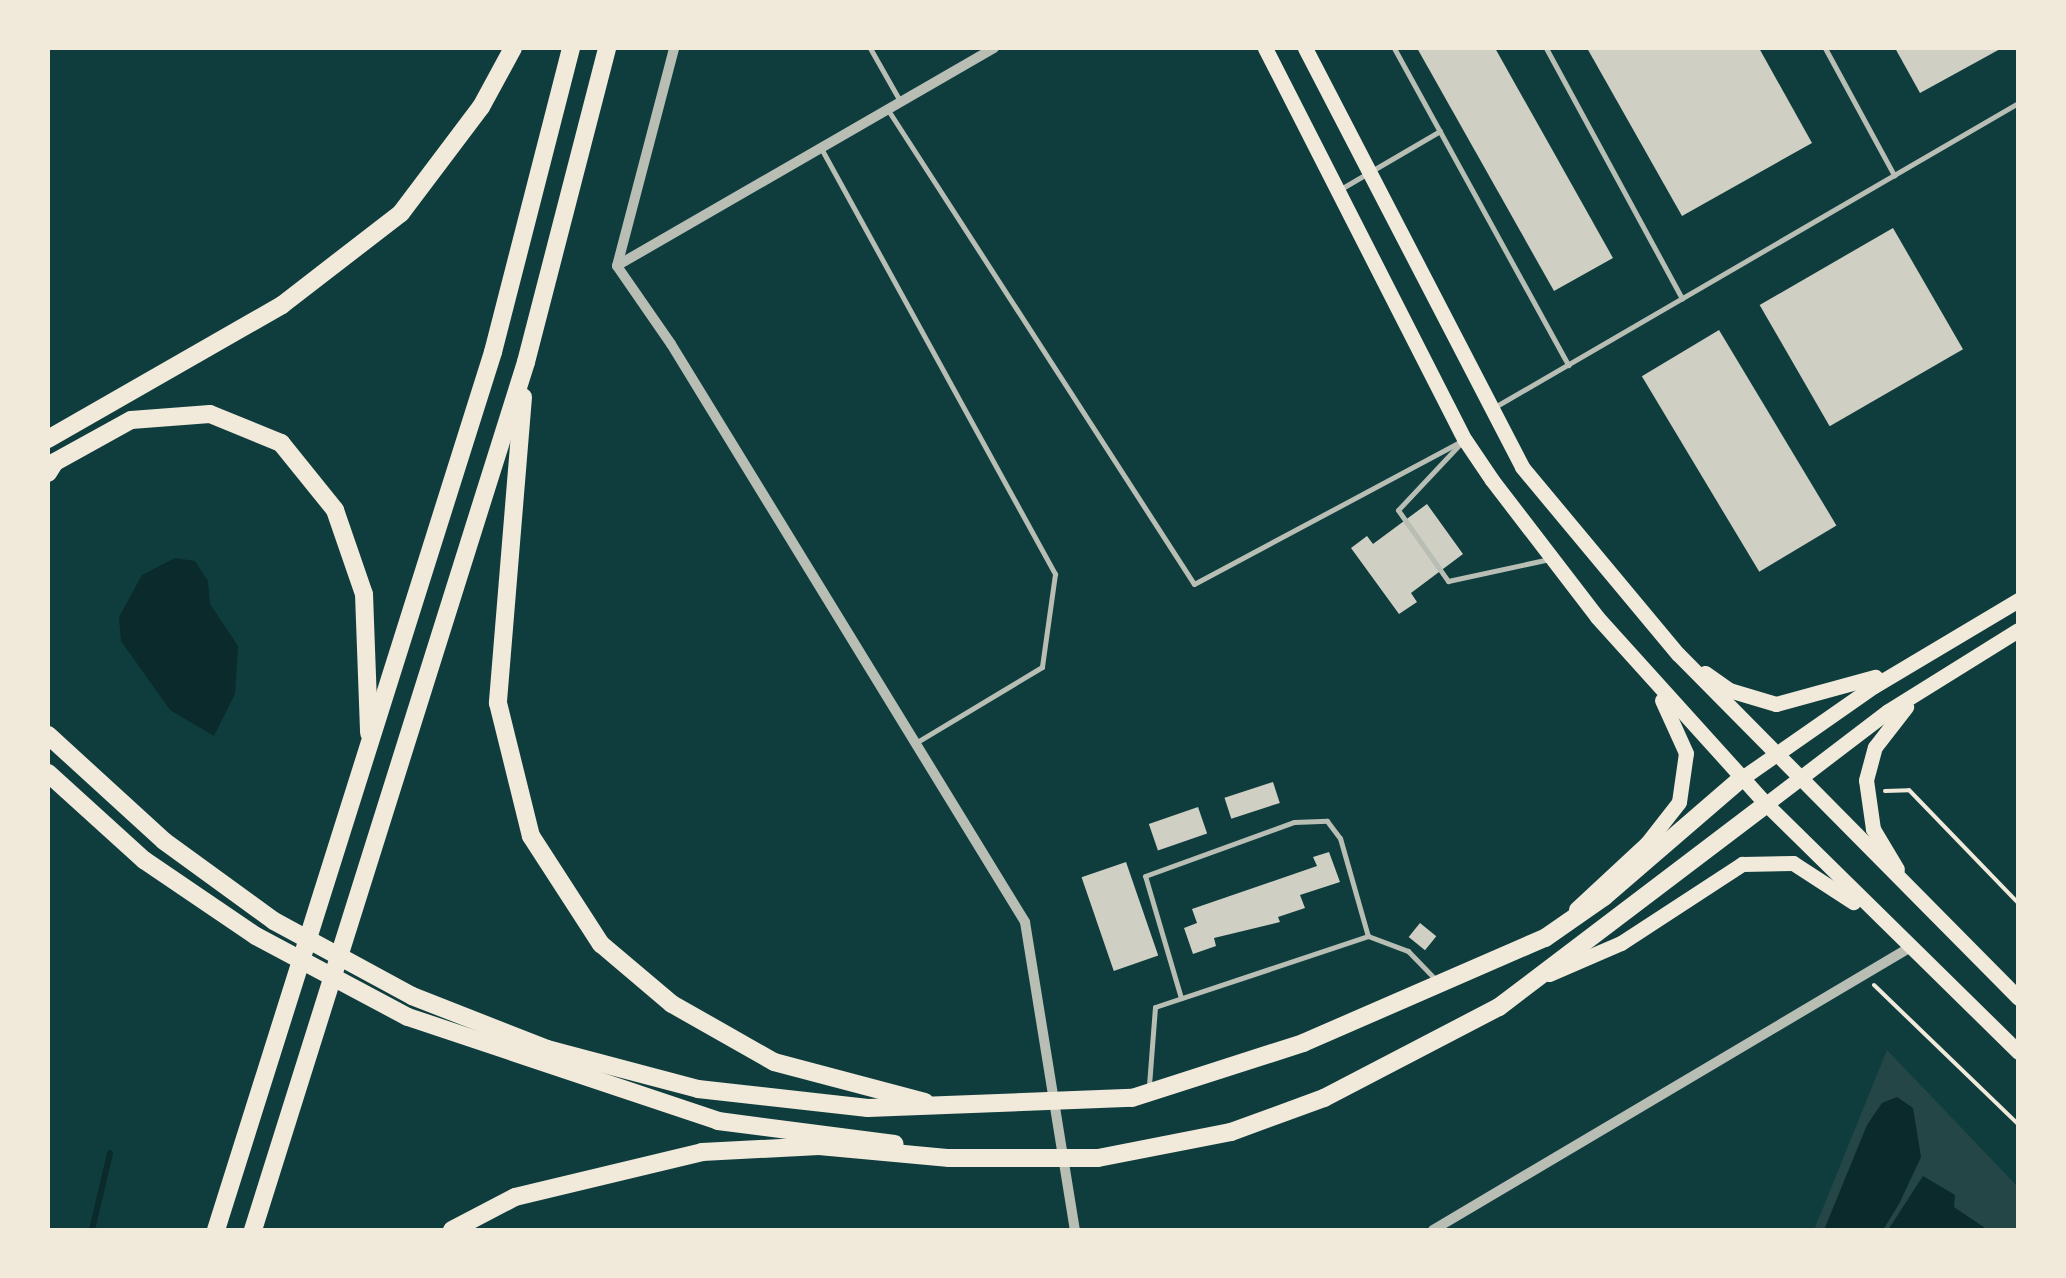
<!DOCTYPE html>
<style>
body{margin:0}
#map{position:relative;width:2066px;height:1278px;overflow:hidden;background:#0f3d3e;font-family:Overpass,sans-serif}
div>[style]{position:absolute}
.green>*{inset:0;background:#244646}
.water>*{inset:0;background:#0a2a2b}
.stream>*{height:6px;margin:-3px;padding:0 3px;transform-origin:3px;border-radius:3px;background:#0a2a2b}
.building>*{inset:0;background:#cfcfc3;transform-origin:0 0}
.path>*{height:4px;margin:-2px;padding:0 2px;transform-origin:2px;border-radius:2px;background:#f1e9da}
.service>*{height:5px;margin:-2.5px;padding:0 2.5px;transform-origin:2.5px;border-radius:2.5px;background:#b8beb3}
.minor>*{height:10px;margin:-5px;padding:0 5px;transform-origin:5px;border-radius:5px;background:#b8beb3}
.primary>*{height:15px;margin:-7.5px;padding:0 7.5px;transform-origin:7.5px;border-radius:7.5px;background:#f1e9da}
.motorway>*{height:18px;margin:-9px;padding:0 9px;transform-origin:9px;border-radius:9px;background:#f1e9da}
span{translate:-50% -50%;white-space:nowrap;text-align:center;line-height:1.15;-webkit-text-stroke:10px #f1e9da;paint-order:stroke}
.frame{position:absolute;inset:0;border:50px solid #f1e9da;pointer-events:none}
</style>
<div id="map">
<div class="green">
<div style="clip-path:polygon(1887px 1050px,2018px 1187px,2018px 1230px,1814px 1230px)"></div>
</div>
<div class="water">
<div style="clip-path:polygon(175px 558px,195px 561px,208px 581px,210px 604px,238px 646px,235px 694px,214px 736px,170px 710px,121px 641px,119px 617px,142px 575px)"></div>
<div style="clip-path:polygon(1897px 1097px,1913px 1108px,1921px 1157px,1899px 1204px,1883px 1230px,1824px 1230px,1867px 1125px,1882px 1103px)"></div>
<div style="clip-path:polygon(1923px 1176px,1955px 1195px,1954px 1207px,1988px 1230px,1888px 1230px)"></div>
</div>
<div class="stream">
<div style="left:92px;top:1230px;width:79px;rotate:-76.8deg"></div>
</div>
<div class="building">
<div style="clip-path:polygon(1417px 48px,1495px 48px,1613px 258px,1554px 291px)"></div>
<div style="clip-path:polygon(1587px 48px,1759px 48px,1812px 143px,1682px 216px)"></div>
<div style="clip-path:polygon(1895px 48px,2002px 48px,1920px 93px)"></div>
<div style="left:1893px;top:228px;width:140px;height:154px;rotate:60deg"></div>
<div style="left:1719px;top:330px;width:228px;height:90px;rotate:59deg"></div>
<div style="clip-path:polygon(1427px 504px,1463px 554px,1411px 593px,1417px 602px,1399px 614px,1351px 548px,1367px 536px,1373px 544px)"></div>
<div style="left:1273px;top:782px;width:22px;height:51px;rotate:72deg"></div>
<div style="left:1198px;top:807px;width:28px;height:52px;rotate:71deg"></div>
<div style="clip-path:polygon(1329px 852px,1340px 882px,1300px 895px,1305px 908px,1278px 917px,1280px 922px,1214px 938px,1216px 946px,1193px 954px,1184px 928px,1197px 923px,1192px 909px,1317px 866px,1313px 857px)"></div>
<div style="left:1126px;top:862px;width:99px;height:47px;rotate:71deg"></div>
<div style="left:1420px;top:923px;width:21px;height:18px;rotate:39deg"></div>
</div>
<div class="path">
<div style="left:1885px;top:791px;width:24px;rotate:-2deg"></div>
<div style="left:1909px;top:790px;width:157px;rotate:46deg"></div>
<div style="left:1874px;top:985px;width:200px;rotate:44deg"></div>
</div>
<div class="service">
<div style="left:870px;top:48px;width:61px;rotate:60.5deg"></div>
<div style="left:1394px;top:48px;width:362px;rotate:61.2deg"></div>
<div style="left:1546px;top:48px;width:285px;rotate:61.5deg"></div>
<div style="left:1825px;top:48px;width:145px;rotate:61.5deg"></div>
<div style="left:888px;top:110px;width:564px;rotate:57.15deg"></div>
<div style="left:1194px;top:584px;width:304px;rotate:-28.1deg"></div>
<div style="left:822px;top:150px;width:484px;rotate:61.2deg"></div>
<div style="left:1055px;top:574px;width:94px;rotate:98deg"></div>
<div style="left:1042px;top:667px;width:146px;rotate:149deg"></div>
<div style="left:1339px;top:190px;width:117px;rotate:-30.3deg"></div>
<div style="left:1493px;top:408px;width:607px;rotate:-30.15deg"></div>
<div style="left:1459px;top:445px;width:89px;rotate:133.2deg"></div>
<div style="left:1398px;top:510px;width:87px;rotate:54.8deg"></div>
<div style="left:1448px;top:581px;width:104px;rotate:-12.2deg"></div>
<div style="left:1181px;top:998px;width:127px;rotate:-106.4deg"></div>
<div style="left:1145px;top:876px;width:158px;rotate:-19.9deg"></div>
<div style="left:1294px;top:822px;width:33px;rotate:-2deg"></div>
<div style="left:1327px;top:821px;width:21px;rotate:53deg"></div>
<div style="left:1340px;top:838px;width:102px;rotate:74.1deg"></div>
<div style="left:1149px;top:1085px;width:78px;rotate:-85.6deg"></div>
<div style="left:1155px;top:1007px;width:225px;rotate:-18.4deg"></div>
<div style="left:1368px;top:936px;width:43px;rotate:20.6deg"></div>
<div style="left:1408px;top:951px;width:43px;rotate:45.9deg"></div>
</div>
<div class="minor">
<div style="left:994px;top:48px;width:435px;rotate:150deg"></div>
<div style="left:617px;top:266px;width:95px;rotate:55.3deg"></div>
<div style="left:671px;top:344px;width:678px;rotate:58.51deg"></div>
<div style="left:1025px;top:922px;width:312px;rotate:80.8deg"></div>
<div style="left:617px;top:266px;width:225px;rotate:-75.3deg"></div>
<div style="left:1433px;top:1230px;width:553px;rotate:-30.64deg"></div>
</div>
<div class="primary">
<div style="left:1265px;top:48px;width:440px;rotate:63deg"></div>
<div style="left:1465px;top:440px;width:48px;rotate:56deg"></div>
<div style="left:1492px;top:480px;width:173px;rotate:52.5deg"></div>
<div style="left:1597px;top:617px;width:252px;rotate:47.9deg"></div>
<div style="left:1766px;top:804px;width:354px;rotate:44.5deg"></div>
<div style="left:1305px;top:48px;width:472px;rotate:62.6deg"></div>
<div style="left:1522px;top:467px;width:244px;rotate:50.2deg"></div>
<div style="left:1678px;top:654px;width:484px;rotate:45.3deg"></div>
<div style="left:1705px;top:673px;width:29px;rotate:35deg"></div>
<div style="left:1729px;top:690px;width:49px;rotate:16.6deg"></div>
<div style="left:1776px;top:704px;width:103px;rotate:-15.3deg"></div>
<div style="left:1742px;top:778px;width:161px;rotate:-34.9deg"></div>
<div style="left:1874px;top:686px;width:168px;rotate:-30.8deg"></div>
<div style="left:1766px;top:804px;width:153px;rotate:-37.3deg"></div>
<div style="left:1888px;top:711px;width:153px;rotate:-31.9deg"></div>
<div style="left:1897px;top:869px;width:47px;rotate:-121deg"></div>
<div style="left:1873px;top:829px;width:49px;rotate:-98.1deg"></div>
<div style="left:1866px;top:780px;width:34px;rotate:-75deg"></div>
<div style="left:1875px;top:747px;width:51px;rotate:-52.2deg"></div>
<div style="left:1576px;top:909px;width:97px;rotate:-42.9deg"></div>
<div style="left:1647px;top:843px;width:52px;rotate:-52deg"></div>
<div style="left:1679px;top:802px;width:49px;rotate:-81.9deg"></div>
<div style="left:1686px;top:753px;width:58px;rotate:-114.4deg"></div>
<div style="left:1549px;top:974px;width:78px;rotate:-23.3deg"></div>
<div style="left:1621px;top:943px;width:145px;rotate:-33.1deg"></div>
<div style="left:1742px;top:864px;width:51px;rotate:-1.1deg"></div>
<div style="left:1793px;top:863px;width:72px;rotate:33deg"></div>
</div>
<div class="motorway">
<div style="left:523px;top:397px;width:307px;rotate:94.7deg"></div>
<div style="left:498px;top:703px;width:137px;rotate:76.1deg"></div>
<div style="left:531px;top:836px;width:129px;rotate:57.1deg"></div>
<div style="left:601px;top:944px;width:93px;rotate:40.2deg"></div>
<div style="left:672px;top:1004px;width:117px;rotate:29.6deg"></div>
<div style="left:774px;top:1062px;width:156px;rotate:14.8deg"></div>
<div style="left:48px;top:439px;width:270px;rotate:-29.8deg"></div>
<div style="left:282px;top:305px;width:150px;rotate:-37.7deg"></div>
<div style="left:401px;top:213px;width:133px;rotate:-53deg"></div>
<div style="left:481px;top:107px;width:67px;rotate:-61.5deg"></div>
<div style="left:48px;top:473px;width:13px;rotate:-58deg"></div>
<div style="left:55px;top:462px;width:87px;rotate:-28.9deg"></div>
<div style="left:131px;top:420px;width:79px;rotate:-4.3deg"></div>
<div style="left:210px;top:414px;width:77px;rotate:22.2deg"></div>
<div style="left:281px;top:443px;width:86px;rotate:51.1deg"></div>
<div style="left:335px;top:510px;width:89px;rotate:71deg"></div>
<div style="left:364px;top:594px;width:139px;rotate:87.9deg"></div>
<div style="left:48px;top:735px;width:157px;rotate:42.4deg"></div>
<div style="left:164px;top:841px;width:136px;rotate:36deg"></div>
<div style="left:274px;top:921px;width:157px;rotate:28.5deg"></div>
<div style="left:412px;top:996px;width:145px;rotate:21.4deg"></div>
<div style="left:547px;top:1049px;width:156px;rotate:14.8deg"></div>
<div style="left:698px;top:1089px;width:171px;rotate:6.4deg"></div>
<div style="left:868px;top:1108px;width:264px;rotate:-2.2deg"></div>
<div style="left:1132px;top:1098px;width:180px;rotate:-17.8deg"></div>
<div style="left:1303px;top:1043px;width:264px;rotate:-23.5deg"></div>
<div style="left:1545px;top:938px;width:72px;rotate:-34.8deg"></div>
<div style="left:1604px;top:897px;width:182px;rotate:-40.8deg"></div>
<div style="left:48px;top:773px;width:130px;rotate:42.2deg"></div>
<div style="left:144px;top:860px;width:135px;rotate:34.2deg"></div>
<div style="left:256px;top:936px;width:172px;rotate:28.1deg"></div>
<div style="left:408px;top:1017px;width:327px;rotate:18.5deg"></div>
<div style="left:718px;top:1121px;width:178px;rotate:7.4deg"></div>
<div style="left:216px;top:1230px;width:921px;rotate:-72.49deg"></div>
<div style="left:493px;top:352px;width:314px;rotate:-75.6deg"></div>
<div style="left:253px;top:1230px;width:910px;rotate:-72.54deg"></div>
<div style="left:526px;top:362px;width:324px;rotate:-75.5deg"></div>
<div style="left:452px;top:1230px;width:71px;rotate:-27.6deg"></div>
<div style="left:515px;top:1197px;width:192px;rotate:-13.5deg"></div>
<div style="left:702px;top:1152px;width:117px;rotate:-2.9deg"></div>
<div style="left:819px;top:1146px;width:131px;rotate:5.3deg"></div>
<div style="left:949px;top:1158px;width:149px"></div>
<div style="left:1098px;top:1158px;width:136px;rotate:-11.1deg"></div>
<div style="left:1231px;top:1132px;width:99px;rotate:-20.1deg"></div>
<div style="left:1324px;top:1098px;width:197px;rotate:-27.5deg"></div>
<div style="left:1499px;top:1007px;width:335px;rotate:-37.2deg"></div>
</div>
<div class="frame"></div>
</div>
